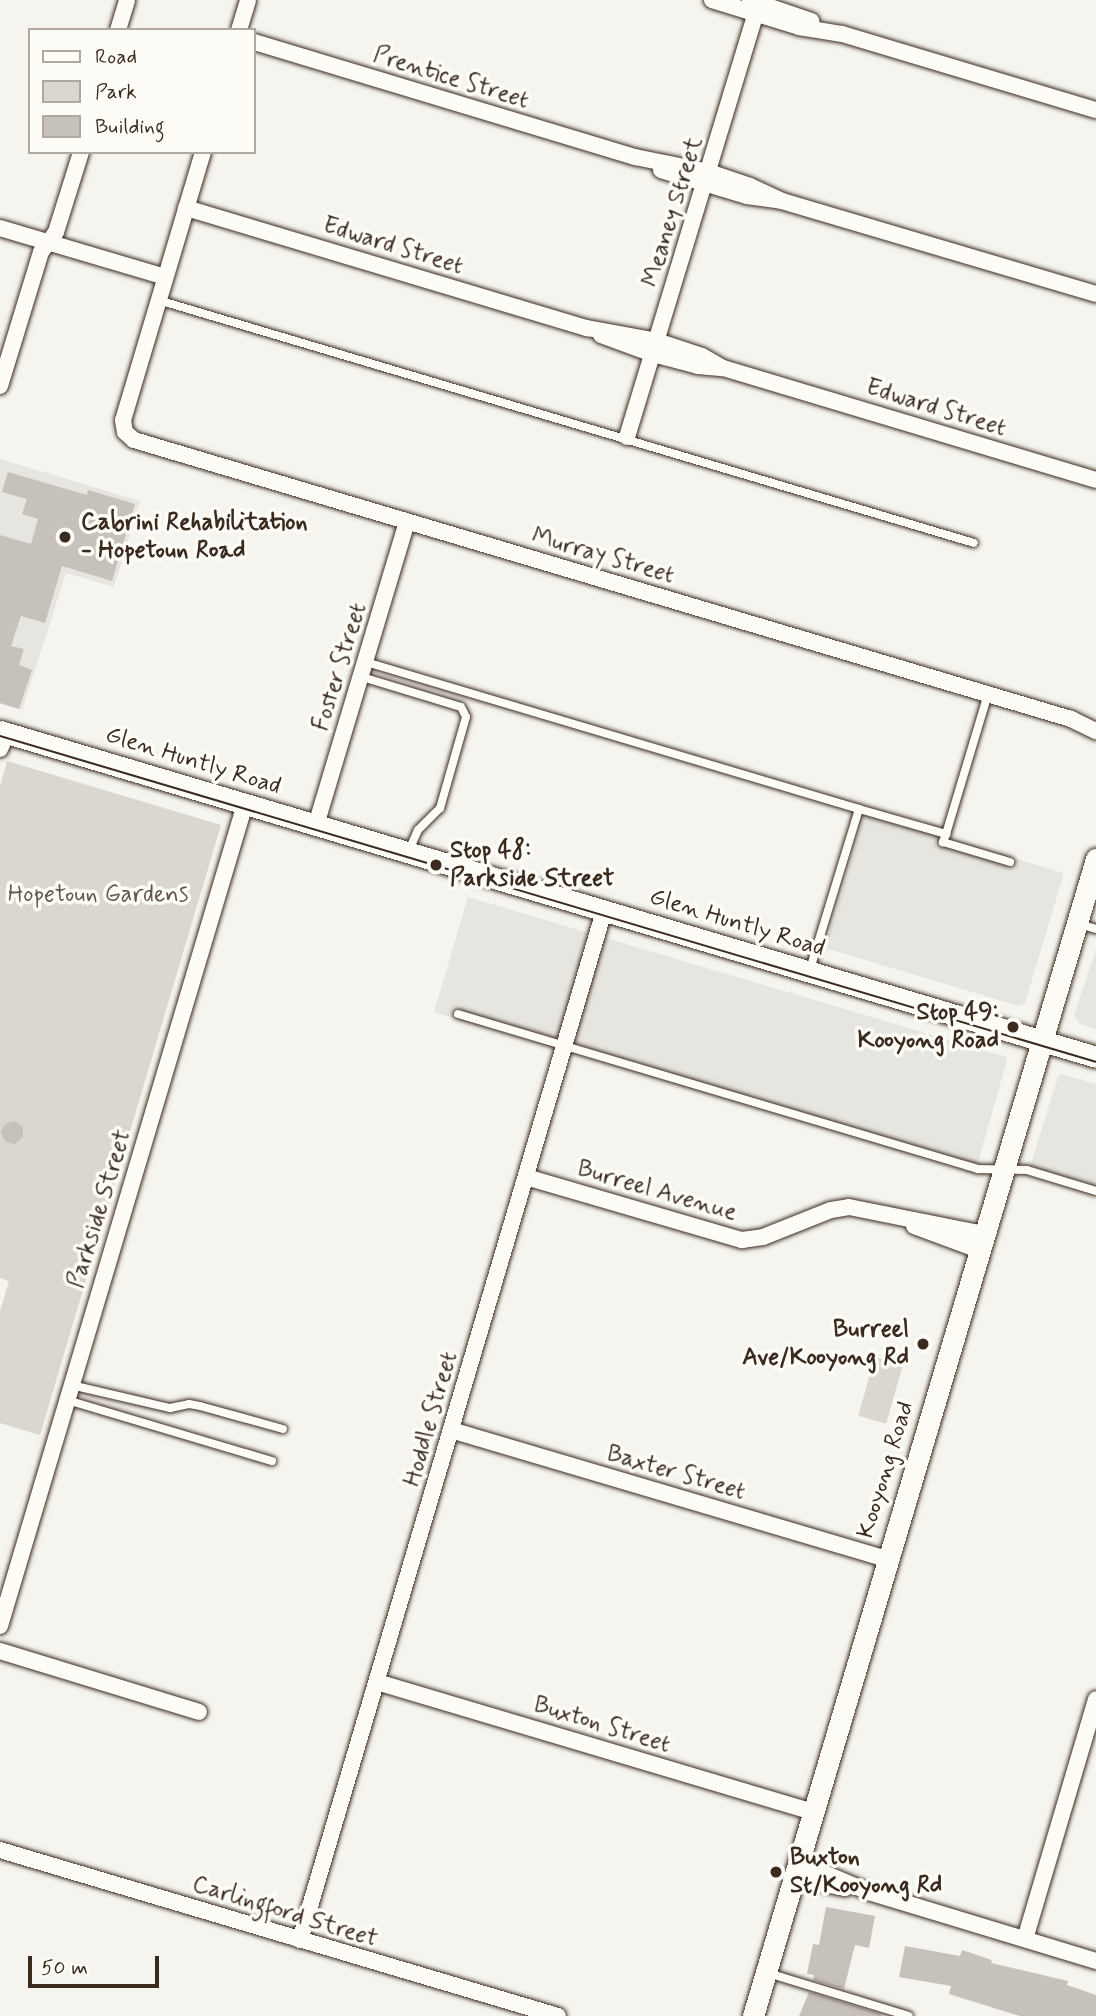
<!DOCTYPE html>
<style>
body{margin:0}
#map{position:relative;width:1096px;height:2016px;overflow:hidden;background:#f5f4ee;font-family:Mynerve,sans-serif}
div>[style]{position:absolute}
.built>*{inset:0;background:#e7e5df}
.green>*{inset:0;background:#dad6d0;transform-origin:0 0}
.building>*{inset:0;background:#c7c1bb}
.roads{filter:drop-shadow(0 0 2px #3b2a1e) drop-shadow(0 0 2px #3b2a1e)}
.service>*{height:8px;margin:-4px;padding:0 4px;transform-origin:4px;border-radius:4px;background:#fdfcf7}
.minor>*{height:16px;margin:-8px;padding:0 8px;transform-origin:8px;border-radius:8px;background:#fdfcf7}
.tertiary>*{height:21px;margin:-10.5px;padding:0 10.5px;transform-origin:10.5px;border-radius:10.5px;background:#fdfcf7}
.tram>*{height:2px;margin:-1px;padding:0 1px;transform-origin:1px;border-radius:1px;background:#3b2a1e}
.dots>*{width:19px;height:19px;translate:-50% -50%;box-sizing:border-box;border:4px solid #fdfcf7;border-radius:50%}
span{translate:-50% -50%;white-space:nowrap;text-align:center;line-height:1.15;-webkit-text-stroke:7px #fdfcf7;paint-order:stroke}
.street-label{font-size:24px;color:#3b2a1e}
.poi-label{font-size:24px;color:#3b2a1e;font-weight:700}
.left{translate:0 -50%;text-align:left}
.right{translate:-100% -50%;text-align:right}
.park-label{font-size:24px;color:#63554a}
.legend{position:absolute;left:28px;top:28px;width:228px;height:126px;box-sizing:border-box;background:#fdfcf7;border:2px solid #afa8a0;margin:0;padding:9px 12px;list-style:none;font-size:21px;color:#3b2a1e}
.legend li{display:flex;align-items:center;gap:14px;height:35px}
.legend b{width:35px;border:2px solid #afa8a0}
.scale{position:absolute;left:28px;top:1956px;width:131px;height:32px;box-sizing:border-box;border:4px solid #3b2a1e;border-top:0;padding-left:9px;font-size:21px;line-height:24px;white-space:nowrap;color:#3b2a1e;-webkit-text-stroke:5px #fdfcf7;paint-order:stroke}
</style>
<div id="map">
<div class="built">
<div style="clip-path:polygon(0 459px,140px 501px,114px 587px,66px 573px,22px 710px,0 704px)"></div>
<div style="clip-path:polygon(865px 814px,1064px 873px,1025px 1003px,1019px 1006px,825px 948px)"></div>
<div style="clip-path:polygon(468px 897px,1006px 1057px,1007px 1060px,975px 1173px,434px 1012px)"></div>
<div style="clip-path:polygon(1096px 949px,1096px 1029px,1080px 1024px,1074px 1015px)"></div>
<div style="clip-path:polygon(1061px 1074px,1096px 1084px,1096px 1194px,1028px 1174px,1058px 1076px)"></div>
</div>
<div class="green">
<div style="clip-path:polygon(7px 761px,221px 825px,40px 1435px,0 1423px,0 1311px,9px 1281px,0 1278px,0 786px)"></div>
<div style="left:875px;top:1357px;width:29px;height:61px;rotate:16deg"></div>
</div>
<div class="building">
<div style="clip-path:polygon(8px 472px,87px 495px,88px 490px,135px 504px,112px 581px,62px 566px,45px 623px,21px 616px,11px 646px,24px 649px,19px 665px,32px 670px,19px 709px,0 703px,0 535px,31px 544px,38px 519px,22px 514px,27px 499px,2px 492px)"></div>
<div style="clip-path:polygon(14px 1121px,23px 1127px,23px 1137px,15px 1144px,6px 1142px,1px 1133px,5px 1124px)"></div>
<div style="clip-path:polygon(826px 1907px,875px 1916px,869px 1948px,855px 1945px,844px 1989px,813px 1980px,814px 1975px,807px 1974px,813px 1944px,819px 1945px)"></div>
<div style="clip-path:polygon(905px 1946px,960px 1956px,962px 1950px,992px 1960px,991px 1963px,1068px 1981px,1067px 1985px,1096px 1995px,1096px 2016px,1020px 2016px,949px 1994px,951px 1986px,899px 1977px)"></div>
<div style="clip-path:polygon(809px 1992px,881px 2014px,881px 2016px,799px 2016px)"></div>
</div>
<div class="roads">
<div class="service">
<div style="left:158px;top:300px;width:851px;rotate:16.58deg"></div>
<div style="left:366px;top:662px;width:514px;rotate:16.6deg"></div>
<div style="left:859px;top:809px;width:167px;rotate:107deg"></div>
<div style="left:362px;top:677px;width:103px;rotate:16.9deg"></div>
<div style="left:461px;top:707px;width:11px;rotate:63deg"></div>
<div style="left:466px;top:717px;width:95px;rotate:105.9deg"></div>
<div style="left:440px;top:808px;width:31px;rotate:135deg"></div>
<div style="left:418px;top:830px;width:22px;rotate:114deg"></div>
<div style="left:859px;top:809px;width:91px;rotate:16deg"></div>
<div style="left:946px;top:834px;width:146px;rotate:-73.3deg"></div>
<div style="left:946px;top:834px;width:9px;rotate:111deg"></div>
<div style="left:943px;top:842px;width:70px;rotate:16.6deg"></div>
<div style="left:1079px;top:924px;width:18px;rotate:16deg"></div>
<div style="left:458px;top:1014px;width:543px;rotate:16.6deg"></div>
<div style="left:978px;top:1169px;width:49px;rotate:1.2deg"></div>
<div style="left:1027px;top:1170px;width:72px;rotate:16.9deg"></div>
<div style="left:71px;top:1385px;width:102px;rotate:13.1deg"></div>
<div style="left:170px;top:1408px;width:19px;rotate:-12deg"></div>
<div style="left:189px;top:1404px;width:11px;rotate:10deg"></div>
<div style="left:200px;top:1406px;width:86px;rotate:15.5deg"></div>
<div style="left:67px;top:1400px;width:214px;rotate:16.6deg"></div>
<div style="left:768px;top:1973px;width:147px;rotate:17deg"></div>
</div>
<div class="minor">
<div style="left:712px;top:0;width:91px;rotate:17.2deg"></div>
<div style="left:799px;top:27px;width:44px;rotate:9.2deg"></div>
<div style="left:842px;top:34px;width:265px;rotate:16.7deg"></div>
<div style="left:750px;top:0;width:65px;rotate:19deg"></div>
<div style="left:118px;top:30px;width:31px;rotate:-73deg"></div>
<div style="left:239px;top:30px;width:31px;rotate:-73deg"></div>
<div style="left:254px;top:42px;width:398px;rotate:16.8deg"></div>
<div style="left:635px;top:157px;width:76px;rotate:11.5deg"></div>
<div style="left:709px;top:172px;width:43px;rotate:18.9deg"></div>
<div style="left:750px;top:186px;width:35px;rotate:25deg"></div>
<div style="left:203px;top:152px;width:280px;rotate:106.6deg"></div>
<div style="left:123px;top:420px;width:12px;rotate:81deg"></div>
<div style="left:125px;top:432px;width:12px;rotate:42deg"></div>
<div style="left:134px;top:440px;width:978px;rotate:16.58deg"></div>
<div style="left:1071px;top:719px;width:28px;rotate:26deg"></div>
<div style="left:661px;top:170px;width:90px;rotate:16.8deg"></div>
<div style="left:747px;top:196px;width:35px;rotate:8deg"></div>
<div style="left:782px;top:201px;width:327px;rotate:16.5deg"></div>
<div style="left:186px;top:208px;width:419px;rotate:16.7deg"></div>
<div style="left:587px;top:328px;width:71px;rotate:10.5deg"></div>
<div style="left:657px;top:341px;width:47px;rotate:18.4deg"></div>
<div style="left:702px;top:356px;width:24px;rotate:30deg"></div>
<div style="left:0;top:228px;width:172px;rotate:16.5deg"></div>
<div style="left:601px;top:335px;width:55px;rotate:20.1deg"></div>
<div style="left:653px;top:354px;width:47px;rotate:14.9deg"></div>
<div style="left:698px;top:366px;width:25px;rotate:5deg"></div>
<div style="left:723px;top:368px;width:389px;rotate:16.7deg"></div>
<div style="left:0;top:386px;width:140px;rotate:-73deg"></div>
<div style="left:41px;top:252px;width:25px;rotate:-53deg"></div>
<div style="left:56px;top:232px;width:84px;rotate:-72.6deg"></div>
<div style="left:627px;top:437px;width:457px;rotate:-73.1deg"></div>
<div style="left:0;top:749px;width:17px;rotate:-66deg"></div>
<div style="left:316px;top:825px;width:316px;rotate:-73.3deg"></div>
<div style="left:526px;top:1177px;width:225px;rotate:16.3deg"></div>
<div style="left:742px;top:1240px;width:21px;rotate:-8deg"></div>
<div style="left:763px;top:1237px;width:73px;rotate:-21.7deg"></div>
<div style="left:831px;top:1210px;width:18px;rotate:-9deg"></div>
<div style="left:849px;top:1207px;width:138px;rotate:11.3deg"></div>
<div style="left:914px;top:1226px;width:69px;rotate:20.3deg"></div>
<div style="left:451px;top:1430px;width:455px;rotate:16.5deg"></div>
<div style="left:0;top:1626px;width:858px;rotate:-73.4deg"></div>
<div style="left:0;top:1651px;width:208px;rotate:17deg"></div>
<div style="left:377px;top:1682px;width:455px;rotate:16.6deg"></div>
<div style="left:0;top:1850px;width:582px;rotate:16.57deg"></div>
<div style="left:798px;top:1862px;width:77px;rotate:22.9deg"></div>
<div style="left:869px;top:1892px;width:237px;rotate:16.9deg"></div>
<div style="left:794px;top:1878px;width:52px;rotate:11.1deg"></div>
<div style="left:1025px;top:1939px;width:250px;rotate:-73.5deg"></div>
<div style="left:300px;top:1940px;width:1073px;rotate:-73.54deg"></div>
</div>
<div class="tertiary">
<div style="left:0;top:731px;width:1143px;rotate:16.56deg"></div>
<div style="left:753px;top:2016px;width:1207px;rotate:-73.49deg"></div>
</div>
</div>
<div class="tram">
<div style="left:0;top:736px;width:1143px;rotate:16.56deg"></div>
</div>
<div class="dots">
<div style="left:65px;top:537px;background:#3b2a1e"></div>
<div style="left:436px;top:865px;background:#3b2a1e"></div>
<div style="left:1013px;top:1027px;background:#3b2a1e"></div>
<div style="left:923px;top:1344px;background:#3b2a1e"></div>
<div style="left:776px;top:1872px;background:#3b2a1e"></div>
</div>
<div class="street-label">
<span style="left:451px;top:78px;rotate:17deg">Prentice Street</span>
<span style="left:673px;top:212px;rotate:-73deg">Meaney Street</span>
<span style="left:393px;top:246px;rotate:17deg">Edward Street</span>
<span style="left:936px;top:408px;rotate:17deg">Edward Street</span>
<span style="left:603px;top:556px;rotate:16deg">Murray Street</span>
<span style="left:340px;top:667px;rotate:-73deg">Foster Street</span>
<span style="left:193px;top:761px;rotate:17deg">Glen Huntly Road</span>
<span style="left:737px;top:923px;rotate:17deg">Glen Huntly Road</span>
<span style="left:657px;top:1191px;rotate:16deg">Burreel Avenue</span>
<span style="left:100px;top:1209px;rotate:-73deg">Parkside Street</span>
<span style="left:431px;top:1419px;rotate:-74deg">Hoddle Street</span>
<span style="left:886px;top:1470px;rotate:-73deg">Kooyong Road</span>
<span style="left:676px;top:1473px;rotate:16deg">Baxter Street</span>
<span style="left:602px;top:1725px;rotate:17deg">Buxton Street</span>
<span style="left:285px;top:1912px;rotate:17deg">Carlingford Street</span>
</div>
<div class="poi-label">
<span class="left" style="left:81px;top:537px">Cabrini Rehabilitation<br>- Hopetoun Road</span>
<span class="left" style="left:450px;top:865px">Stop 48:<br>Parkside Street</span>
<span class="right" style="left:999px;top:1027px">Stop 49:<br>Kooyong Road</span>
<span class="right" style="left:909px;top:1344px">Burreel<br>Ave/Kooyong Rd</span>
<span class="left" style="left:790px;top:1872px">Buxton<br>St/Kooyong Rd</span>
</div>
<div class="park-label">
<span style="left:98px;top:895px">Hopetoun Gardens</span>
</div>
<ul class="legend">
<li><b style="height:9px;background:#fdfcf7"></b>Road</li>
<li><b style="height:19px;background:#dad6d0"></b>Park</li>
<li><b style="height:19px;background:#c7c1bb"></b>Building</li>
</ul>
<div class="scale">50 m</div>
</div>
